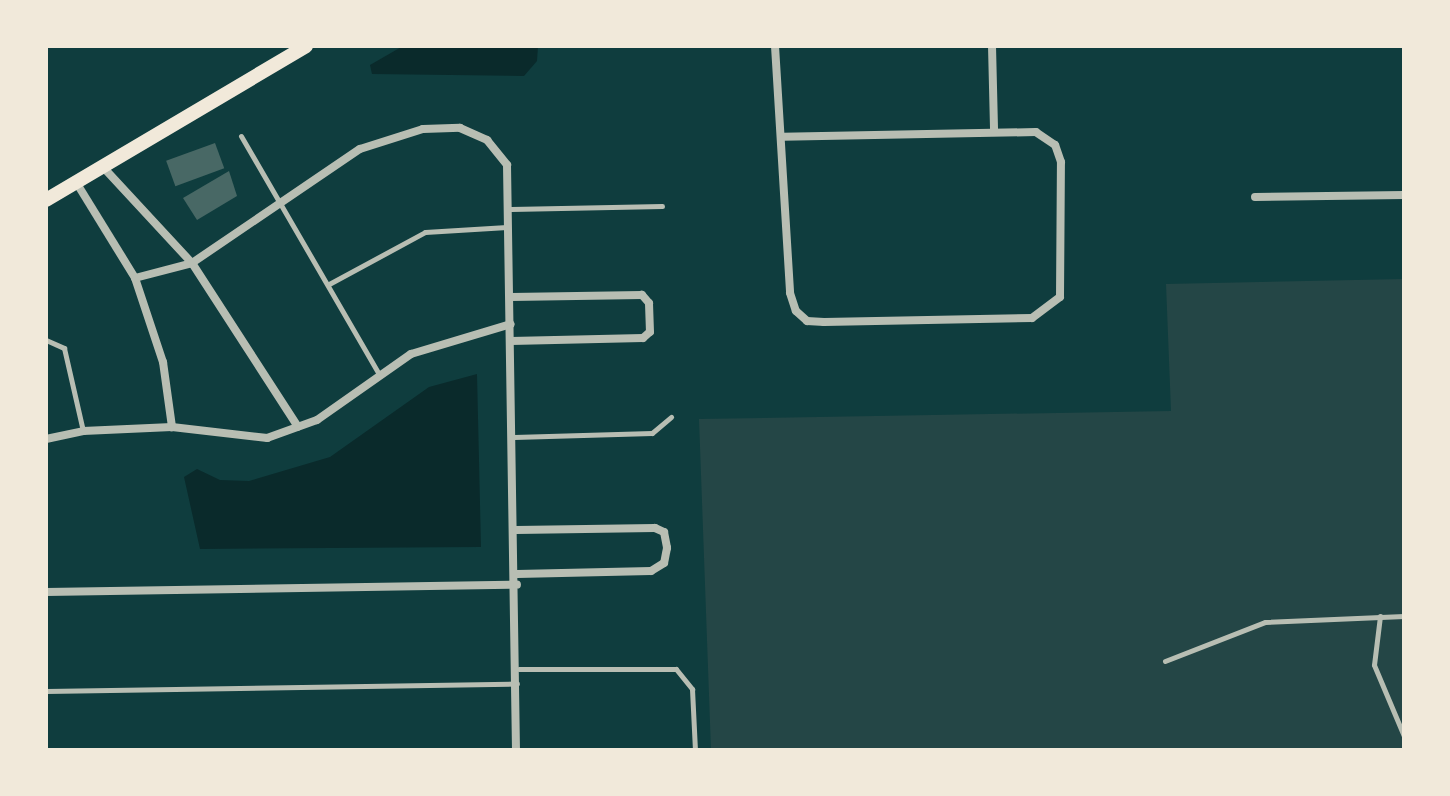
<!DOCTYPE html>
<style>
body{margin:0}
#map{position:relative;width:1450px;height:796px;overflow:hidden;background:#0f3d3e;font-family:Poppins,sans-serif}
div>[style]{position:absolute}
.green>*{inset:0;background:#244646}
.water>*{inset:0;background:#0a2a2b}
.building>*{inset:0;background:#486865;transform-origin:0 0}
.service>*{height:5px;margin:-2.5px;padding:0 2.5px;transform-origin:2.5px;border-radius:2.5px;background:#b8beb3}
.minor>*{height:8px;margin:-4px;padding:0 4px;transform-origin:4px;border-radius:4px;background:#b8beb3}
.primary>*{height:14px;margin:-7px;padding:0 7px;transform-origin:7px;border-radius:7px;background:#f1e9da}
span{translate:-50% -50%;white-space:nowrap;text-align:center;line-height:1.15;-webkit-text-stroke:7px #f1e9da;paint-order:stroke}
.frame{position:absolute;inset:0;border:48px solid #f1e9da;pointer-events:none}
</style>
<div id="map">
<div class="green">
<div style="clip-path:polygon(1404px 279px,1404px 750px,711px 750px,699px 419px,1171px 411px,1166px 284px)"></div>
</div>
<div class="water">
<div style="clip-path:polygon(403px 46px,538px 46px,537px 61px,524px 76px,372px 74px,370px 65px)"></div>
<div style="clip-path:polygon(477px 374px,481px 547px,200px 549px,184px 477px,197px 469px,220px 480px,249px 481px,330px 457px,429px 387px)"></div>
</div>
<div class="building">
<div style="left:215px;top:143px;width:27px;height:52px;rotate:70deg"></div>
<div style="clip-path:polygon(229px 171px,237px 196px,197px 220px,183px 198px)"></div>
</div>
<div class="service">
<div style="left:241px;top:136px;width:277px;rotate:59.9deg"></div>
<div style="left:511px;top:209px;width:151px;rotate:-1.1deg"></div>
<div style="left:329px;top:284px;width:109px;rotate:-28.4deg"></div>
<div style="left:425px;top:232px;width:82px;rotate:-3.5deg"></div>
<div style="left:46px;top:340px;width:20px;rotate:24deg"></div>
<div style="left:64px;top:348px;width:85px;rotate:77.1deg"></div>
<div style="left:514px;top:437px;width:138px;rotate:-1.7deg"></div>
<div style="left:652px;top:433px;width:25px;rotate:-40deg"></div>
<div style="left:1380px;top:616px;width:49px;rotate:97deg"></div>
<div style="left:1374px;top:665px;width:77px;rotate:67.1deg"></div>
<div style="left:1165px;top:661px;width:107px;rotate:-21.3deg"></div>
<div style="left:1265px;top:622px;width:139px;rotate:-2.5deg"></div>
<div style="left:519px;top:669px;width:157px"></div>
<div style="left:676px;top:669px;width:26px;rotate:51deg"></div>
<div style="left:692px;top:689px;width:61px;rotate:87.2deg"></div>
<div style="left:46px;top:691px;width:471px;rotate:-0.9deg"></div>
</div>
<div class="minor">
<div style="left:775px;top:46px;width:247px;rotate:86.5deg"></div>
<div style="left:790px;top:293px;width:19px;rotate:72deg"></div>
<div style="left:796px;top:311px;width:15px;rotate:42deg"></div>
<div style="left:807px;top:321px;width:17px;rotate:3deg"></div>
<div style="left:824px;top:322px;width:208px;rotate:-1.1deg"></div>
<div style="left:1032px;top:318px;width:35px;rotate:-37deg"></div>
<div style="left:1060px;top:297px;width:135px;rotate:-89.6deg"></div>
<div style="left:1061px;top:162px;width:18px;rotate:-109deg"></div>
<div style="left:1055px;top:145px;width:23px;rotate:-146deg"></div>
<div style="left:1036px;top:132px;width:253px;rotate:178.9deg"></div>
<div style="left:992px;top:46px;width:84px;rotate:88.6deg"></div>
<div style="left:103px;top:167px;width:131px;rotate:47.2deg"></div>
<div style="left:192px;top:263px;width:195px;rotate:57.1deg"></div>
<div style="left:76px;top:182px;width:113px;rotate:58.4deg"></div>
<div style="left:135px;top:278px;width:89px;rotate:71.6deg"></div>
<div style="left:163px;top:362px;width:66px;rotate:82.1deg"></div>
<div style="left:1255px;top:197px;width:149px;rotate:-0.8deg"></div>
<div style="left:135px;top:278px;width:59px;rotate:-14.7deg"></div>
<div style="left:192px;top:263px;width:203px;rotate:-34.2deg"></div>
<div style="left:360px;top:149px;width:66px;rotate:-17.6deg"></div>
<div style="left:423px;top:129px;width:37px;rotate:-2deg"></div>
<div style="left:460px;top:128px;width:30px;rotate:24deg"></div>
<div style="left:487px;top:140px;width:32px;rotate:51deg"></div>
<div style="left:507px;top:165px;width:585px;rotate:89.12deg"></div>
<div style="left:511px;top:341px;width:132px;rotate:-1.3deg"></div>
<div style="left:643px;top:338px;width:9px;rotate:-41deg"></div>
<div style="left:650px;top:332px;width:29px;rotate:-92deg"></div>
<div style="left:649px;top:303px;width:11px;rotate:-131deg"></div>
<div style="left:642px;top:295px;width:131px;rotate:179.1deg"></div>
<div style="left:46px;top:439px;width:38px;rotate:-12deg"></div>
<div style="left:83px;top:431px;width:89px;rotate:-2.6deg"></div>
<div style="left:172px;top:427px;width:96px;rotate:6.6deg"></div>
<div style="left:267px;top:438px;width:53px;rotate:-19.8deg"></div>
<div style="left:317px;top:420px;width:115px;rotate:-35.1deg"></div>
<div style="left:411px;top:354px;width:104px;rotate:-16.7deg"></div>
<div style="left:516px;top:530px;width:139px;rotate:-0.8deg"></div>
<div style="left:655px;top:528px;width:10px;rotate:24deg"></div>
<div style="left:664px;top:532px;width:16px;rotate:79deg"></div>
<div style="left:667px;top:548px;width:15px;rotate:101deg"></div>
<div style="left:664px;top:563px;width:15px;rotate:148deg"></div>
<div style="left:651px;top:571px;width:134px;rotate:178.7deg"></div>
<div style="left:46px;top:592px;width:471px;rotate:-0.9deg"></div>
</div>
<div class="primary">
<div style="left:46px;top:200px;width:302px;rotate:-30.6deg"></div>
</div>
<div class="frame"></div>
</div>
